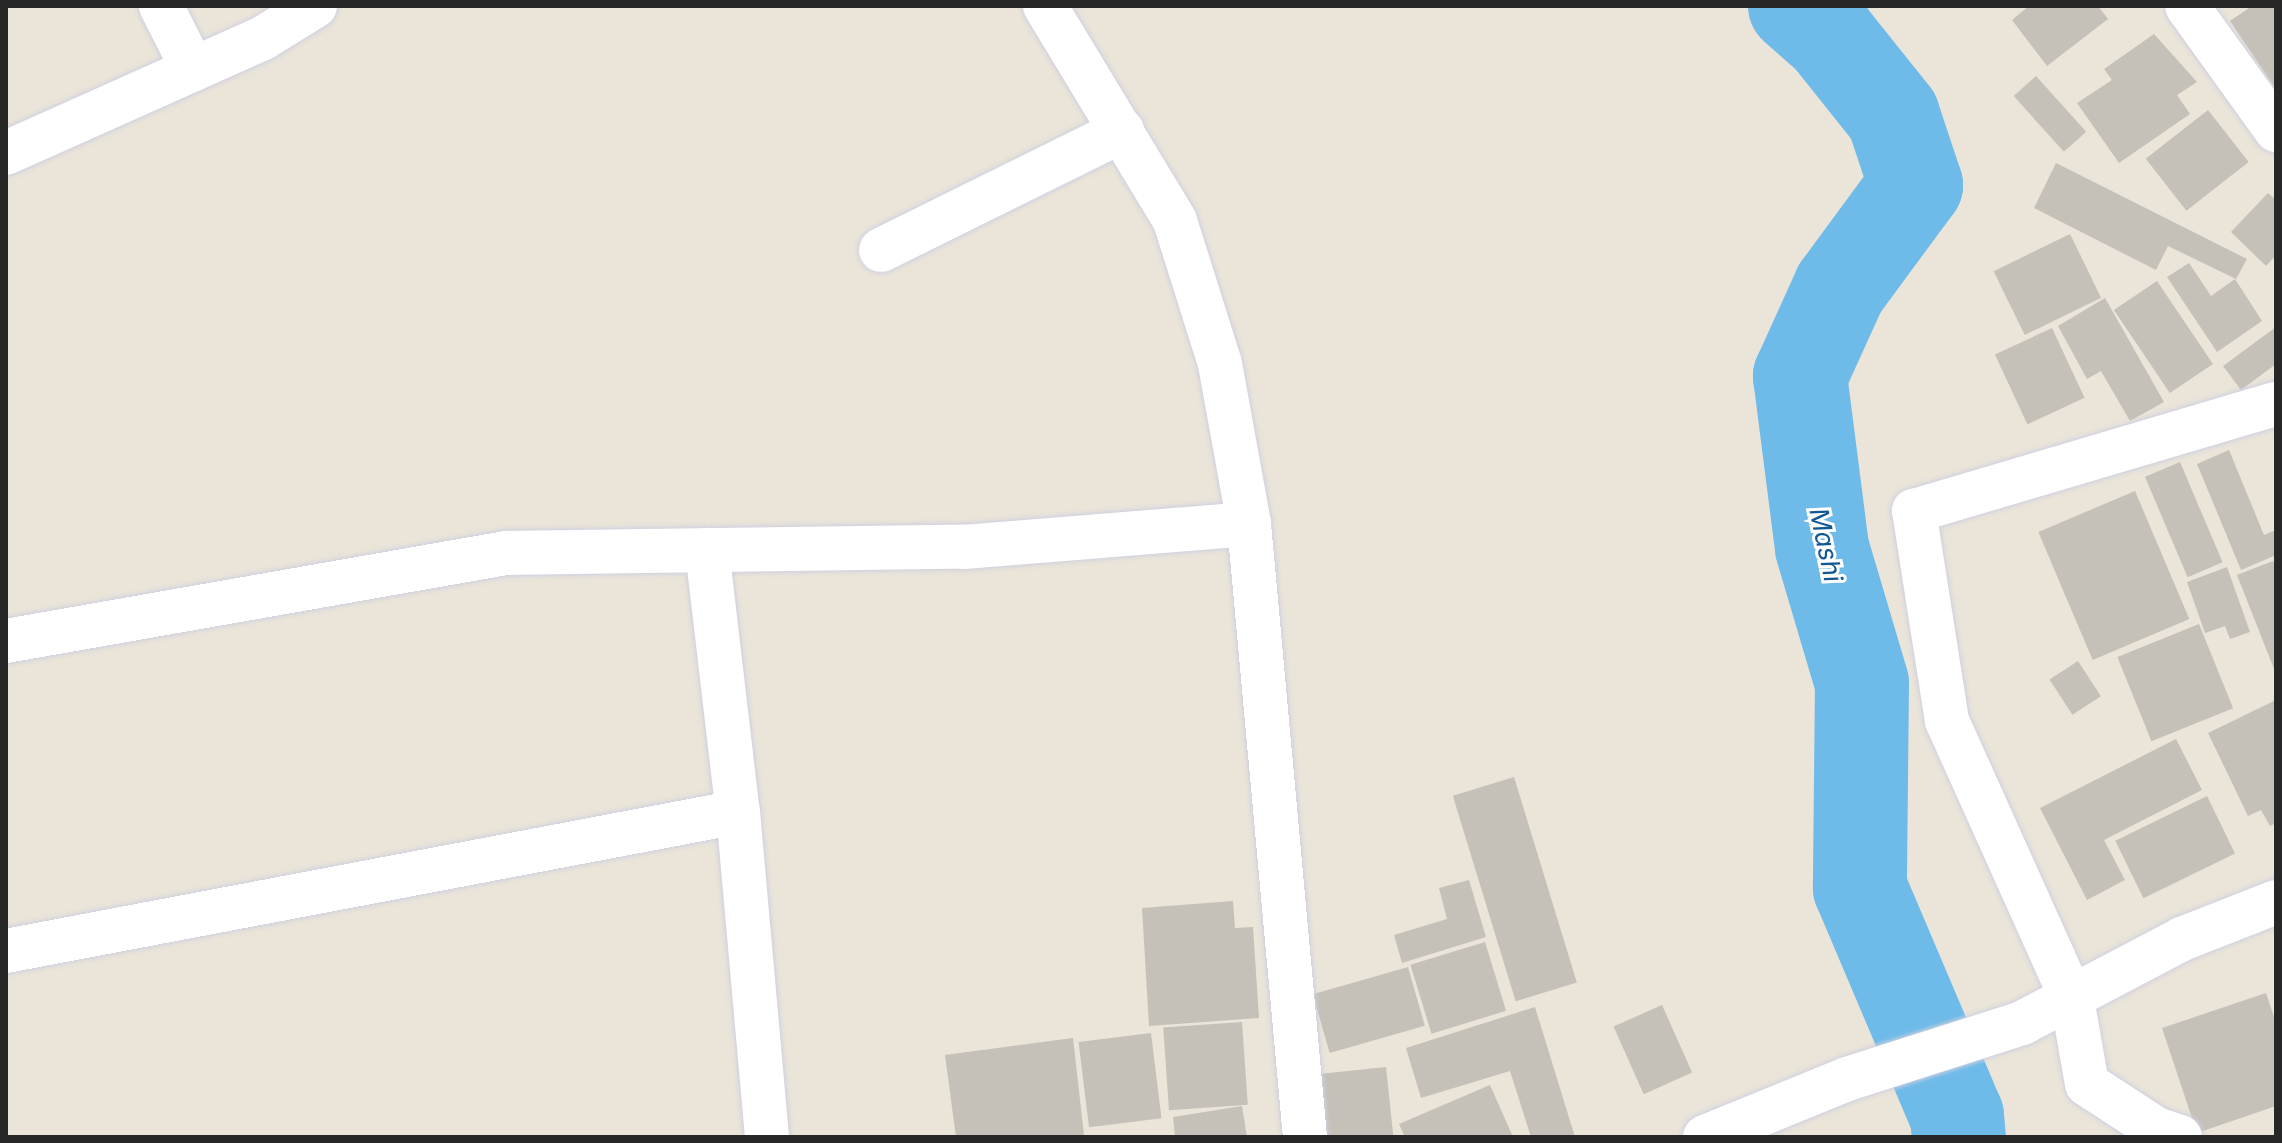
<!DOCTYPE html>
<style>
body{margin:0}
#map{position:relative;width:2282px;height:1143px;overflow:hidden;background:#eae4d9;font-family:Inter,sans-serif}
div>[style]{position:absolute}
.river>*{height:94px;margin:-47px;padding:0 47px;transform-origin:47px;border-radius:47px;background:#6ebbe9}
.building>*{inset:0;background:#c5c1b9;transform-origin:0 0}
.roads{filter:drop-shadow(0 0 2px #cfd0e0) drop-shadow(0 0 2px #cfd0e0)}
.minor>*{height:44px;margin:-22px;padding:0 22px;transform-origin:22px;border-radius:22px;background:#fff}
span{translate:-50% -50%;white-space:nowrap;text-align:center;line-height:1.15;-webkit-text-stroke:6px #fff;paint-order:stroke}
.water-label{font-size:26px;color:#115791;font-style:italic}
.frame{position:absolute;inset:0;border:8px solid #272727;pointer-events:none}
</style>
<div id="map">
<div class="river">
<div style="left:1795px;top:6px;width:47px;rotate:41.5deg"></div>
<div style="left:1830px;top:37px;width:101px;rotate:51.4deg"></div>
<div style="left:1893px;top:116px;width:73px;rotate:71.6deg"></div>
<div style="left:1916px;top:185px;width:128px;rotate:126.4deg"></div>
<div style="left:1840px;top:288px;width:97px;rotate:114.4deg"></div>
<div style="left:1800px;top:376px;width:173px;rotate:82.7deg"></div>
<div style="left:1822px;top:548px;width:141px;rotate:73.5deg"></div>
<div style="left:1862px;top:683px;width:205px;rotate:90.6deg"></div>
<div style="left:1860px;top:888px;width:248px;rotate:67deg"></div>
<div style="left:1957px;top:1116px;width:21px;rotate:85deg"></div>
</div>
<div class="building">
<div style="clip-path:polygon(2029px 6px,2098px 6px,2108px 19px,2047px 66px,2012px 20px)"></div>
<div style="clip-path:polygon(2252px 6px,2276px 6px,2276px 90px,2230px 21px)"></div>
<div style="clip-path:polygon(2154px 34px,2197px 82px,2177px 95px,2190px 114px,2119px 163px,2077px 103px,2112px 80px,2104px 69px)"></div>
<div style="left:2036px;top:76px;width:75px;height:30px;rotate:48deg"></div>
<div style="left:2208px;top:110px;width:66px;height:79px;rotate:52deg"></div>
<div style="clip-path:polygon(2056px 163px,2247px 259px,2236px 279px,2168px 246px,2156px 270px,2034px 208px)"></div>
<div style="clip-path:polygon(2268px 193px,2276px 200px,2276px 255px,2266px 266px,2231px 232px)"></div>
<div style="left:2070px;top:234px;width:71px;height:85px;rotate:64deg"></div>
<div style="clip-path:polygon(2189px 263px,2211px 296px,2235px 279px,2262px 321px,2217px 352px,2167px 277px)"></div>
<div style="left:2157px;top:281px;width:100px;height:52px;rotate:56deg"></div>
<div style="clip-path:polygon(2105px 298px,2164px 402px,2130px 421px,2101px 371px,2087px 379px,2058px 326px)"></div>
<div style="clip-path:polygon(2276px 327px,2276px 364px,2241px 390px,2223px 366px)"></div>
<div style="left:2052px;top:328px;width:77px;height:63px;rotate:65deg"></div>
<div style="clip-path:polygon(2229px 450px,2264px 535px,2276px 530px,2276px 555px,2241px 570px,2197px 464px)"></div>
<div style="left:2180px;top:462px;width:109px;height:38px;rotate:67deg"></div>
<div style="left:2135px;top:491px;width:139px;height:105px;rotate:67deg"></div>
<div style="clip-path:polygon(2273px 561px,2276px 568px,2276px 674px,2237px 575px)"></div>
<div style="clip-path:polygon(2227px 567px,2250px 632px,2230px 639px,2225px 626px,2205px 633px,2187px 582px)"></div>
<div style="left:2199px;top:624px;width:91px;height:88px;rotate:68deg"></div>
<div style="left:2078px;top:661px;width:42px;height:34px;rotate:57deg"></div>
<div style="clip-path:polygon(2276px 700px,2276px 823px,2270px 826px,2261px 810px,2248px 816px,2208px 733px)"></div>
<div style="clip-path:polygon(2176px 739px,2202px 790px,2104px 840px,2125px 880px,2087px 900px,2040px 808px)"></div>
<div style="left:1514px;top:777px;width:215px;height:64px;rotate:73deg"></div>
<div style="left:2207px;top:796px;width:64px;height:102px;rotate:64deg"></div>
<div style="clip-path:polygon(1469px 880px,1486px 937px,1402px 963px,1394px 935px,1447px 919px,1439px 888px)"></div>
<div style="clip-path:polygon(1233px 901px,1235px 928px,1253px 927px,1259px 1018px,1149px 1026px,1142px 908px)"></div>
<div style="left:1485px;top:942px;width:72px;height:78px;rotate:73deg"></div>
<div style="left:1408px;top:967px;width:61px;height:99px;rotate:74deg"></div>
<div style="clip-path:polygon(2266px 993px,2276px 1023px,2276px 1106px,2197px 1133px,2162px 1028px)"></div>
<div style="left:1662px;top:1005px;width:74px;height:53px;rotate:66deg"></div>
<div style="clip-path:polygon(1535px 1007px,1575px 1137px,1531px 1137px,1510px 1071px,1421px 1098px,1406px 1048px)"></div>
<div style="left:1242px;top:1022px;width:83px;height:79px;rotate:86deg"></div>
<div style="left:1151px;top:1033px;width:86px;height:73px;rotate:83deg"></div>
<div style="clip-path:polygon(1073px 1038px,1084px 1135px,956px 1137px,945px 1055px)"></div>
<div style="left:1386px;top:1067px;width:70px;height:72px;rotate:84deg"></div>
<div style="clip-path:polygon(1490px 1085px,1513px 1137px,1405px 1137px,1399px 1124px)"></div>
<div style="clip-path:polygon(1242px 1106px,1247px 1137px,1175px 1137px,1173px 1117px)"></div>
</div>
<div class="roads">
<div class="minor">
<div style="left:161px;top:6px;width:71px;rotate:63.1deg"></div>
<div style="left:1045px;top:6px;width:251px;rotate:58.8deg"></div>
<div style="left:1175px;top:221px;width:150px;rotate:72.5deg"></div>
<div style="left:1220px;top:364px;width:163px;rotate:79.7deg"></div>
<div style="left:1249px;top:524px;width:616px;rotate:84.78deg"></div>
<div style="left:2187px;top:6px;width:153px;rotate:54.3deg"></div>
<div style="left:6px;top:153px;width:282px;rotate:-24.1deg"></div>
<div style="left:263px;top:38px;width:61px;rotate:-31.6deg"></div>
<div style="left:881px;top:250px;width:269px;rotate:-26.3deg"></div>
<div style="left:707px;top:550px;width:264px;rotate:83.3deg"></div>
<div style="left:738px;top:812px;width:326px;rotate:84.9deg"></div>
<div style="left:6px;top:641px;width:508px;rotate:-9.98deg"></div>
<div style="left:506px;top:553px;width:458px;rotate:-0.8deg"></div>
<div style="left:964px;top:547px;width:286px;rotate:-4.6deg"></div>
<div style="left:6px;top:951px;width:745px;rotate:-10.75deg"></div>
<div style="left:1705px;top:1137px;width:153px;rotate:-22.2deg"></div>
<div style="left:1847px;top:1079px;width:184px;rotate:-17.7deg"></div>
<div style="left:2022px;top:1023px;width:181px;rotate:-27.7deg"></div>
<div style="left:2182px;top:939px;width:101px;rotate:-21.5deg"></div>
<div style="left:2180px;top:1137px;width:25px;rotate:-162deg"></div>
<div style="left:2156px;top:1129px;width:82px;rotate:-146.9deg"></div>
<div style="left:2087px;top:1084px;width:86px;rotate:-100deg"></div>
<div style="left:2072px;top:999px;width:305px;rotate:-114.2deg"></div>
<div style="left:1947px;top:721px;width:213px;rotate:-98.9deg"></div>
<div style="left:1914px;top:511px;width:377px;rotate:-16.5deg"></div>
</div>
</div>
<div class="water-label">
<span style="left:1826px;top:545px;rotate:78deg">Mashi</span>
</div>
<div class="frame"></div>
</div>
